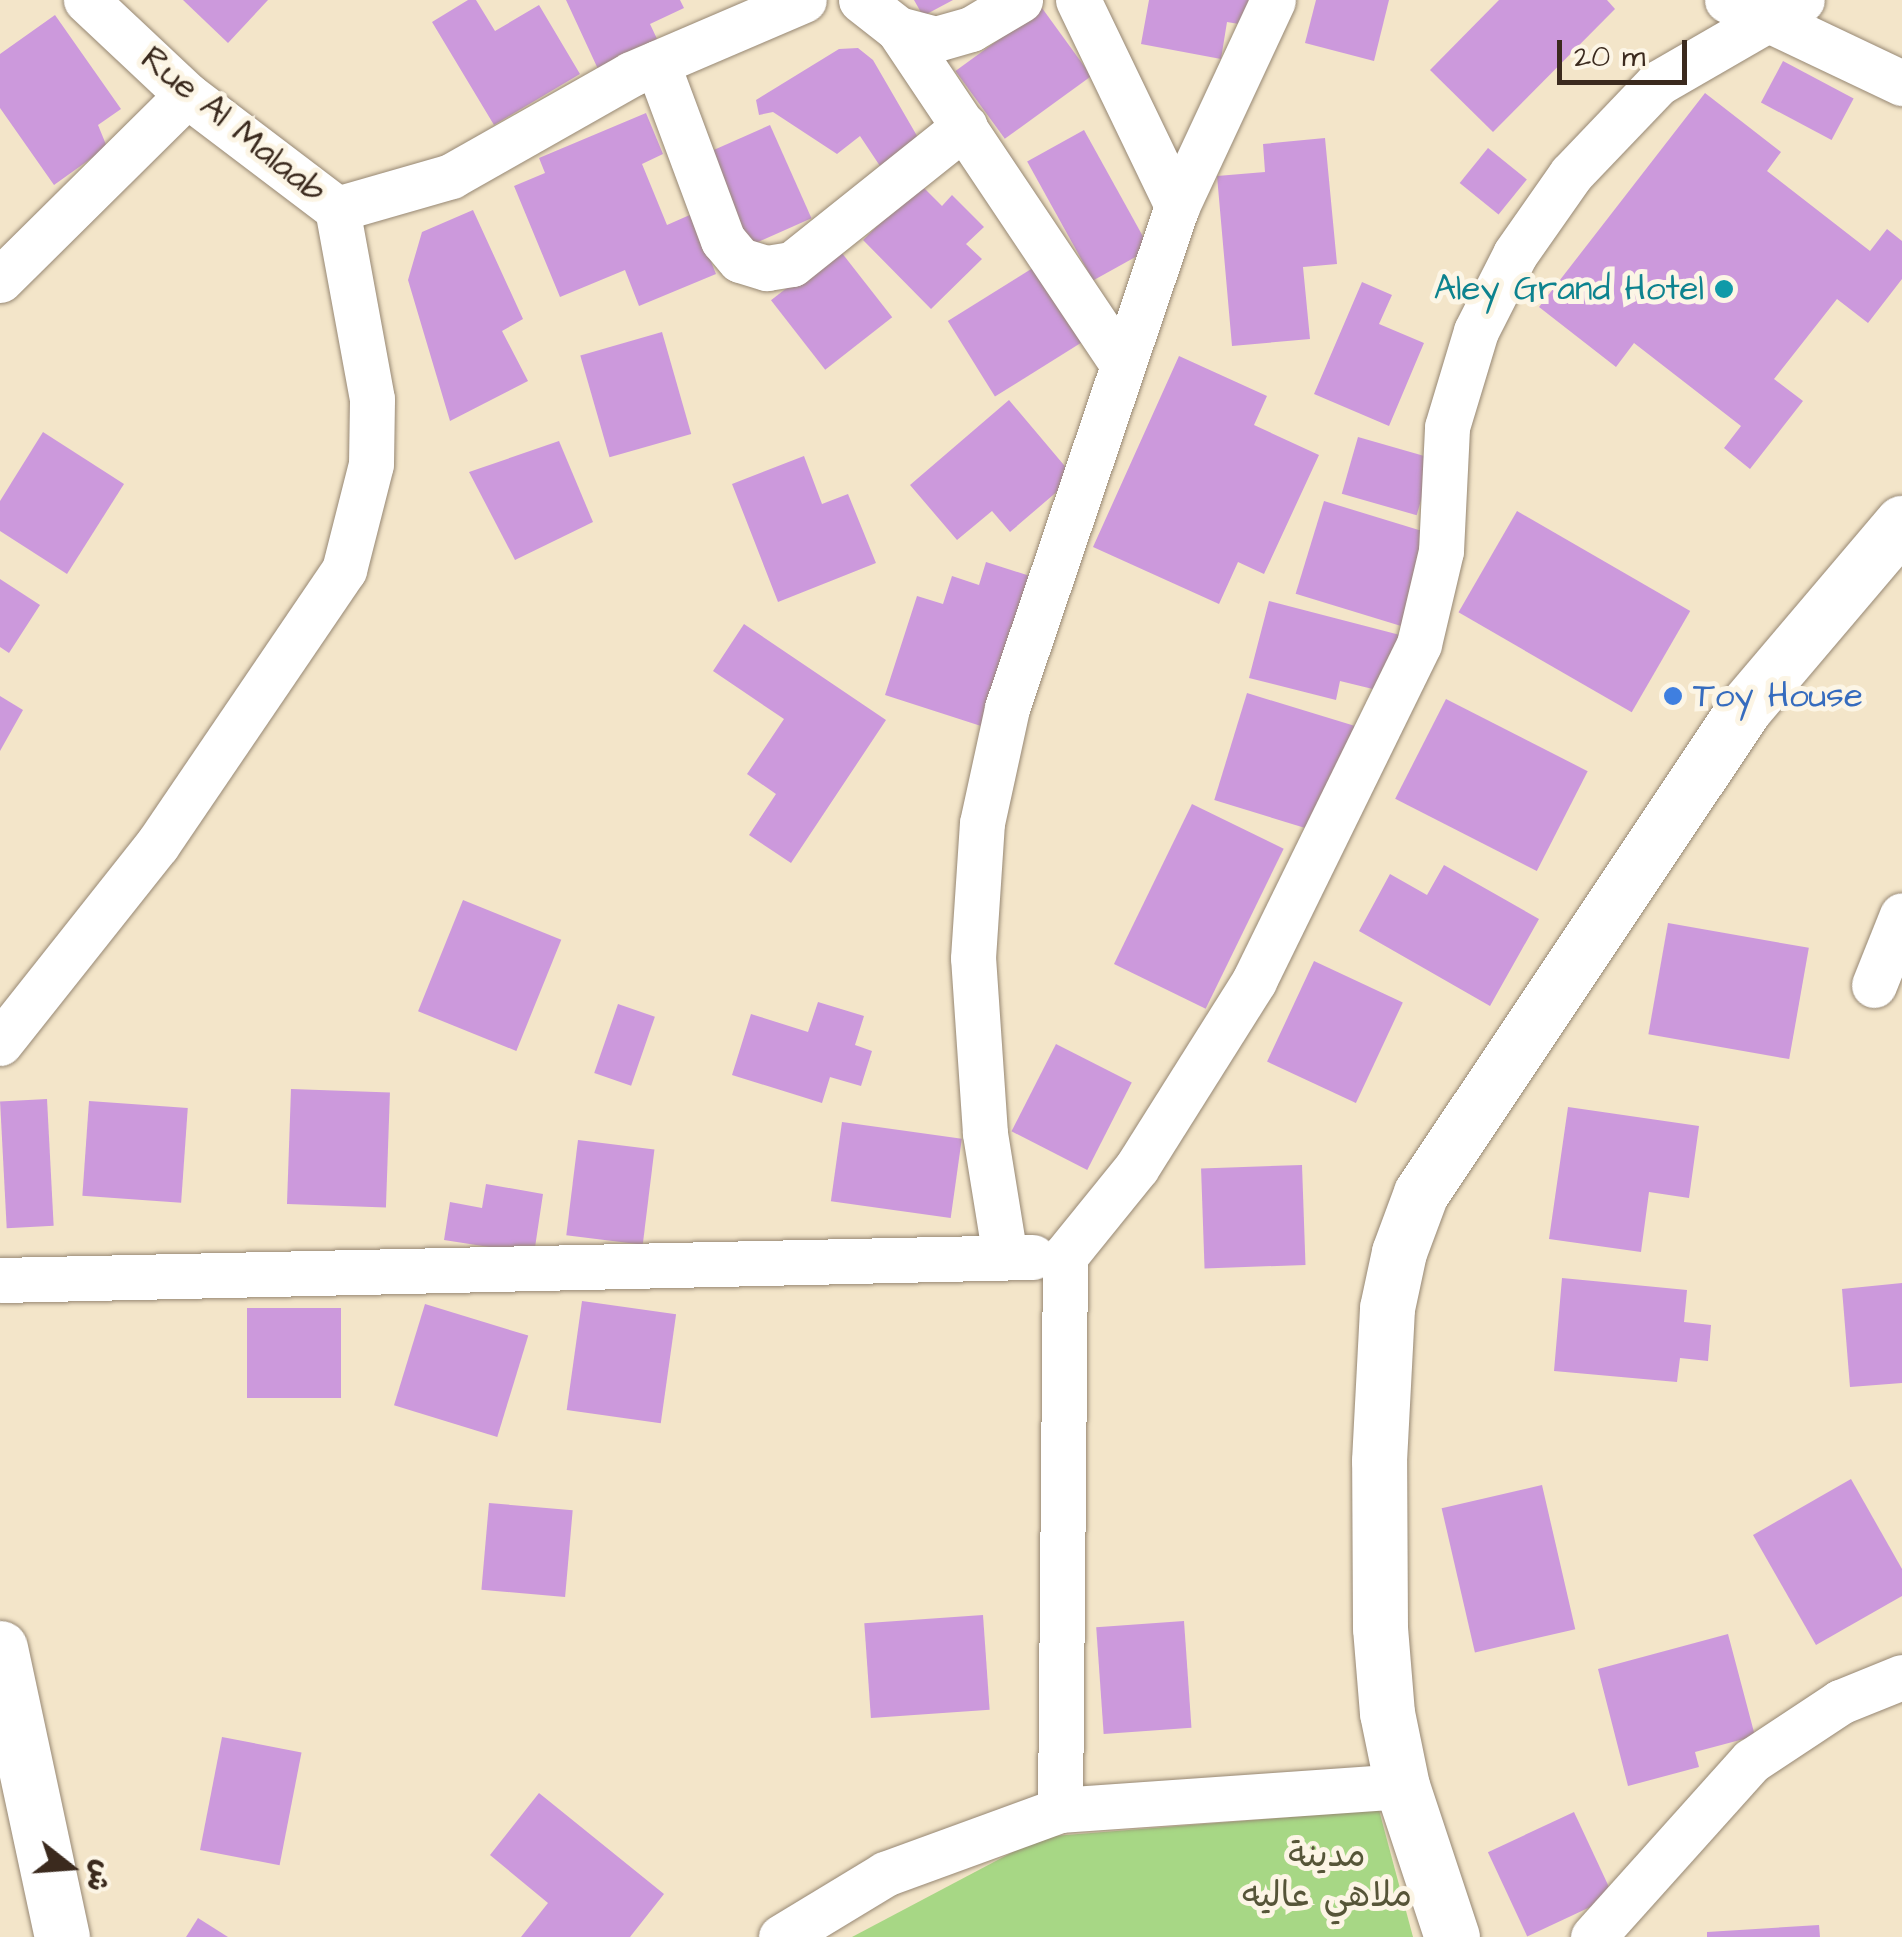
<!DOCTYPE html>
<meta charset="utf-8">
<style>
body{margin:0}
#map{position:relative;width:1902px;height:1937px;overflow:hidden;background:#f3e5c9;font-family:"Architects Daughter","Playpen Sans Arabic",sans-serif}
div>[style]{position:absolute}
.green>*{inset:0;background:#a7d785}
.building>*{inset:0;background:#cc99dc;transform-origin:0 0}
.roads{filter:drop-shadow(0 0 2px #978874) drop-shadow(0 0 2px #978874)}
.minor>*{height:45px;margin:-22.5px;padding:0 22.5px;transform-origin:22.5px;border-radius:22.5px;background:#fff}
.tertiary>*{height:55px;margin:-27.5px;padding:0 27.5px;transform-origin:27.5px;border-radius:27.5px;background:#fff}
.secondary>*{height:55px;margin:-27.5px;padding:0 27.5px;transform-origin:27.5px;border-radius:27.5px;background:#fff}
.dots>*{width:28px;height:28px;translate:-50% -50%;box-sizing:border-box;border:5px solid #fcf5e5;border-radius:50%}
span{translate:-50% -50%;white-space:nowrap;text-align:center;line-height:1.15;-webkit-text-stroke:10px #fcf5e5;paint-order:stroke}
.street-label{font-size:35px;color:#3b2a1e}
.culture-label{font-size:35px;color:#0d838f}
.right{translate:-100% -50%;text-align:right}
.shop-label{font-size:35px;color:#366cbe}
.left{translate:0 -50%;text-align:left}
.park-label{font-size:35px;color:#565538}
.north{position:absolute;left:20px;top:1817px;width:100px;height:100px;-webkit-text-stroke:8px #fcf5e5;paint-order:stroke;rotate:107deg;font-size:28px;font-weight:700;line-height:40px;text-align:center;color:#3b2a1e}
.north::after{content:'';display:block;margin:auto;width:35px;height:45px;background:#3b2a1e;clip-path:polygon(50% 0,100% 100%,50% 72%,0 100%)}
.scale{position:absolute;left:1557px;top:40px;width:130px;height:45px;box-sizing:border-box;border:5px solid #3b2a1e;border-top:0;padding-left:12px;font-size:30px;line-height:35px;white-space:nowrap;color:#3b2a1e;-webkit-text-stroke:8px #fcf5e5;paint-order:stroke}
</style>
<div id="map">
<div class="green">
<div style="clip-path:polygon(1379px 1810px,1413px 1937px,852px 1937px,1041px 1837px)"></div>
</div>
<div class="building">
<div style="clip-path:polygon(183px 0,268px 0,228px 43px)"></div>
<div style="clip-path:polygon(468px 0,476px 0,495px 31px,539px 5px,580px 74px,494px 125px,432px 22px)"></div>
<div style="clip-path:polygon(566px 0,680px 0,684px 8px,650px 24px,658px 41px,598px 69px)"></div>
<div style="clip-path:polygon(914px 0,953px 0,923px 16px)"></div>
<div style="clip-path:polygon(1149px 0,1250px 0,1245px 25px,1227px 22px,1221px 59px,1141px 44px)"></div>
<div style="clip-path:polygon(1316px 0,1389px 0,1374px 61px,1305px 43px)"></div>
<div style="clip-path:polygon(1499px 0,1607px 0,1615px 9px,1493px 132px,1430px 70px)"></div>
<div style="left:1042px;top:8px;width:84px;height:107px;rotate:54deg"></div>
<div style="clip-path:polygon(55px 15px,121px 109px,98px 125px,107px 147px,54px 185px,0 108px,0 54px)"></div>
<div style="clip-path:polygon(858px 48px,873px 60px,920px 141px,882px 169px,860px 136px,837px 154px,773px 112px,759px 115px,756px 100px,839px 49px)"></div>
<div style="left:1783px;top:61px;width:80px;height:47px;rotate:28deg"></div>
<div style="clip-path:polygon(1705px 93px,1781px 152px,1767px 171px,1870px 251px,1887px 229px,1902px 241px,1902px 279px,1868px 323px,1837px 299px,1774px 379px,1803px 401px,1750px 469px,1724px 448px,1741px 426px,1634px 343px,1616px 367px,1539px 307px)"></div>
<div style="clip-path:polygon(646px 113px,663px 154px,642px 164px,667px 225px,692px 214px,716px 274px,639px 306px,625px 270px,560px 297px,514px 186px,545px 173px,539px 158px)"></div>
<div style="left:770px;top:125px;width:102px;height:69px;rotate:66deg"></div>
<div style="left:1084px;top:130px;width:136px;height:65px;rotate:61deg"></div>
<div style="clip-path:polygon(1325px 138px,1337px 264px,1303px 267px,1310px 339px,1232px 346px,1217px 176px,1265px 172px,1263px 144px)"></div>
<div style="left:1488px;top:148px;width:50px;height:45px;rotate:39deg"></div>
<div style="clip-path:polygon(920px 184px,942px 206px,952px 195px,984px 227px,966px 244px,982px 259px,931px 309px,863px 240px)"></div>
<div style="clip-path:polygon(473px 210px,523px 319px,502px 331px,528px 381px,450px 421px,408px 280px,422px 232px)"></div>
<div style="left:838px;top:248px;width:88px;height:85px;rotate:52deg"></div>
<div style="left:1036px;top:266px;width:89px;height:104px;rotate:58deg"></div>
<div style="clip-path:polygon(1362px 282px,1392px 295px,1379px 324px,1424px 343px,1389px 426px,1314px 394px)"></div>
<div style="left:662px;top:332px;width:106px;height:85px;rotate:74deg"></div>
<div style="clip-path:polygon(1179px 356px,1267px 396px,1254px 425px,1319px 455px,1264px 574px,1238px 562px,1219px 604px,1093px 547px)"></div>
<div style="clip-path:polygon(1009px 400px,1074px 477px,1010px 532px,992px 511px,957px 540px,910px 485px)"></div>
<div style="clip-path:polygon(43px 432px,124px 484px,67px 574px,0 531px,0 501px)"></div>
<div style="left:1358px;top:437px;width:78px;height:59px;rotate:16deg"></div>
<div style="clip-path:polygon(559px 441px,593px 522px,515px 560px,469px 472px)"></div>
<div style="clip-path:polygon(804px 456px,822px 504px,848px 494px,876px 563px,778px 602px,732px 484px)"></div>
<div style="left:1324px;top:501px;width:112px;height:97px;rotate:17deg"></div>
<div style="left:1517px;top:511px;width:200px;height:117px;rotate:30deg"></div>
<div style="clip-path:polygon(986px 562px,1030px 576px,981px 726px,885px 695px,917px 596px,943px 604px,952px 576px,979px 585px)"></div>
<div style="clip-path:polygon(0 579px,40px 605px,9px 653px,0 647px)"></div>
<div style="clip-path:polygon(1269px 601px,1400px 635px,1385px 692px,1340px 681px,1336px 700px,1249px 678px)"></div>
<div style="clip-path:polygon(744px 624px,886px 720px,791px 863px,749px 835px,776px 794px,747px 774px,784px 719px,713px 671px)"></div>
<div style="left:1247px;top:693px;width:113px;height:112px;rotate:17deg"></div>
<div style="clip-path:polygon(0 696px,23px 710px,0 751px)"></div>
<div style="left:1446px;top:699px;width:159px;height:112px;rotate:27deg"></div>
<div style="left:1192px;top:804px;width:102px;height:178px;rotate:26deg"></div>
<div style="clip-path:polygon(1444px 865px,1539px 919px,1490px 1006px,1359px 931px,1390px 874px,1427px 895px)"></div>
<div style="left:463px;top:900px;width:106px;height:120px;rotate:22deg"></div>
<div style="left:1668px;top:923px;width:143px;height:113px;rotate:10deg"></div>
<div style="left:1314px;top:961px;width:98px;height:111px;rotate:25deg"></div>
<div style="clip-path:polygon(818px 1002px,864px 1016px,855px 1045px,872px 1051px,861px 1086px,830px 1077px,822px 1103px,732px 1075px,751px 1014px,808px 1032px)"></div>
<div style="left:618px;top:1004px;width:39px;height:73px;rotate:19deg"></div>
<div style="left:1056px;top:1044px;width:85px;height:98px;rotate:27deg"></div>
<div style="left:291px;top:1089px;width:99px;height:115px;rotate:2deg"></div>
<div style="left:47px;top:1099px;width:127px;height:47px;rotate:87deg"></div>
<div style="left:89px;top:1101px;width:99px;height:95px;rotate:4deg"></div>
<div style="clip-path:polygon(1568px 1107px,1699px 1126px,1689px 1198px,1649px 1192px,1641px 1252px,1549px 1239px)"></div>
<div style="left:842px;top:1122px;width:121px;height:80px;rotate:8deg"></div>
<div style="left:578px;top:1140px;width:77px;height:96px;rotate:7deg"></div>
<div style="left:1302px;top:1165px;width:100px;height:101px;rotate:88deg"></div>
<div style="clip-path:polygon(486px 1184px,543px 1194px,534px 1254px,444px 1240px,450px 1202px,482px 1208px)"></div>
<div style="clip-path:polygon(1562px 1278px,1687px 1290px,1684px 1322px,1711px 1325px,1708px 1361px,1680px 1358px,1677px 1382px,1554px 1371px)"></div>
<div style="clip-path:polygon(1902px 1283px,1902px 1383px,1850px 1387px,1842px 1289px)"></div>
<div style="left:582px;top:1301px;width:95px;height:110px;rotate:8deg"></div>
<div style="left:425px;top:1304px;width:108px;height:106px;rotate:17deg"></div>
<div style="left:247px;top:1308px;width:94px;height:90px"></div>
<div style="clip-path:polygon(1851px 1479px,1902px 1569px,1902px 1596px,1816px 1645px,1753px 1535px)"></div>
<div style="left:1542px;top:1485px;width:148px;height:103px;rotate:77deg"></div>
<div style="left:489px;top:1503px;width:84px;height:87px;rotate:5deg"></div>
<div style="left:983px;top:1615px;width:95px;height:119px;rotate:86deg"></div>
<div style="left:1184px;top:1621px;width:107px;height:88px;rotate:86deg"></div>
<div style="clip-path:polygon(1728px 1634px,1755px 1736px,1695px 1752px,1699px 1767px,1628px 1786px,1598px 1669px)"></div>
<div style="left:222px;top:1737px;width:81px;height:115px;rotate:11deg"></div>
<div style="clip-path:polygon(539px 1793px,664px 1894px,630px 1937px,521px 1937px,548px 1903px,490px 1855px)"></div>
<div style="left:1574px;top:1812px;width:93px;height:95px;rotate:65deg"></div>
<div style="clip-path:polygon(198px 1918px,228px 1937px,186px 1937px)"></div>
<div style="clip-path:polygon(1819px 1925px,1820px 1937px,1707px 1937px,1707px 1932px)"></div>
</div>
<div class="roads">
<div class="minor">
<div style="left:86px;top:0;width:139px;rotate:43.2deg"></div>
<div style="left:187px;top:95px;width:188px;rotate:37.2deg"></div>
<div style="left:861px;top:0;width:47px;rotate:38.1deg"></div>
<div style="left:898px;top:29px;width:39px;rotate:15deg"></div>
<div style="left:936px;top:39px;width:36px;rotate:-16deg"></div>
<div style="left:971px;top:29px;width:57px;rotate:-30.6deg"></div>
<div style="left:1078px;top:0;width:229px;rotate:64.3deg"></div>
<div style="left:1727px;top:0;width:194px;rotate:25.4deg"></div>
<div style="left:898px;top:29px;width:404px;rotate:56.2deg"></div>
<div style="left:657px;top:63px;width:189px;rotate:69.6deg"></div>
<div style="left:723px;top:240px;width:26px;rotate:50deg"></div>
<div style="left:740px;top:260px;width:28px;rotate:17deg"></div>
<div style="left:767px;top:268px;width:25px;rotate:-9deg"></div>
<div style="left:792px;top:264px;width:221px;rotate:-38.6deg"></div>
<div style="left:0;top:280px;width:263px;rotate:-44.7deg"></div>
<div style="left:1874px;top:985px;width:75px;rotate:-68.2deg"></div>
<div style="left:0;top:1043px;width:253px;rotate:-51.6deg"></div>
<div style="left:157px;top:845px;width:333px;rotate:-55.8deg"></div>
<div style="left:344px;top:570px;width:109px;rotate:-75.7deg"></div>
<div style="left:371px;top:464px;width:65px;rotate:-89.1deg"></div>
<div style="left:372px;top:399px;width:193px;rotate:-100.4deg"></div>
<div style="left:337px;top:209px;width:119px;rotate:-16.1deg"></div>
<div style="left:451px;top:176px;width:207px;rotate:-29.5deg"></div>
<div style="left:631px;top:74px;width:188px;rotate:-23.2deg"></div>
<div style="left:1005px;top:1257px;width:126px;rotate:-99.2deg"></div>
<div style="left:985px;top:1133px;width:175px;rotate:-93.9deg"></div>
<div style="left:973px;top:958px;width:135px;rotate:-86.2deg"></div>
<div style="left:982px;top:823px;width:118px;rotate:-77.7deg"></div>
<div style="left:1007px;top:708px;width:530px;rotate:-71.29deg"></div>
<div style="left:1177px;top:206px;width:227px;rotate:-65deg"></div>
<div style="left:0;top:1280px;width:1033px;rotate:-1.28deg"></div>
<div style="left:1402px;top:1786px;width:343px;rotate:176deg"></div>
<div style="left:1060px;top:1810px;width:554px;rotate:-89.48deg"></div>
<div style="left:1065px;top:1256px;width:114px;rotate:-51deg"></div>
<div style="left:1137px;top:1167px;width:220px;rotate:-57.8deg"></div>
<div style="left:1254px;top:981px;width:375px;rotate:-63.9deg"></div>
<div style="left:1419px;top:644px;width:96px;rotate:-76.7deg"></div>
<div style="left:1441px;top:551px;width:124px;rotate:-87.2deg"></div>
<div style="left:1447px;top:427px;width:100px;rotate:-73.2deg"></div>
<div style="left:1476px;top:331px;width:86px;rotate:-63.1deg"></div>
<div style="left:1515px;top:254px;width:98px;rotate:-55deg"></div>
<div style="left:1571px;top:174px;width:126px;rotate:-46.3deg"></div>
<div style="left:1658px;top:83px;width:166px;rotate:-30deg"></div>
<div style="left:781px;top:1937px;width:122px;rotate:-31.2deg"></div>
<div style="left:885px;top:1874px;width:186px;rotate:-20.1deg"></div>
<div style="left:1593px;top:1937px;width:237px;rotate:-48.1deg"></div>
<div style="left:1751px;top:1761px;width:107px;rotate:-33.5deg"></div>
<div style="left:1840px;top:1702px;width:67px;rotate:-22deg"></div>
</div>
<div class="tertiary">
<div style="left:0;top:1648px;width:296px;rotate:77.9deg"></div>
</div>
<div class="secondary">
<div style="left:1452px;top:1937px;width:159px;rotate:-108.3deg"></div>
<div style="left:1402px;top:1786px;width:75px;rotate:-101.6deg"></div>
<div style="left:1387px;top:1713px;width:85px;rotate:-94.7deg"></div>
<div style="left:1380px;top:1628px;width:167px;rotate:-90.3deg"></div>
<div style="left:1379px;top:1461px;width:153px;rotate:-87deg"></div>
<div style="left:1387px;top:1308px;width:57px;rotate:-77.9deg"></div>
<div style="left:1399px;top:1252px;width:63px;rotate:-69.6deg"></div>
<div style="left:1421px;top:1193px;width:582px;rotate:-56.28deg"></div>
<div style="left:1744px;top:709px;width:244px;rotate:-49.7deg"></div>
</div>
</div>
<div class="dots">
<div style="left:1724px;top:289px;background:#0f9aa8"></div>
<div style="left:1673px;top:696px;background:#3f7fe0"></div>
</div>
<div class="street-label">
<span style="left:233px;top:125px;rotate:39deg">Rue Al Malaab</span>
</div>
<div class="culture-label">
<span class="right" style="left:1704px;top:289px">Aley Grand Hotel</span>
</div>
<div class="shop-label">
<span class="left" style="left:1693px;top:696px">Toy House</span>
</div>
<div class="park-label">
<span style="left:1327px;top:1876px">مدينة<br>ملاهي عاليه</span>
</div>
<div class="north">ش</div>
<div class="scale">20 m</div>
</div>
